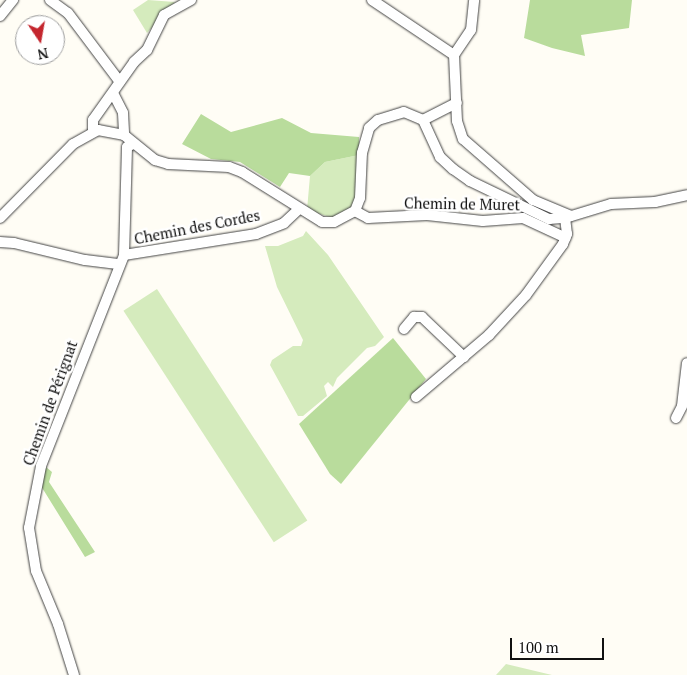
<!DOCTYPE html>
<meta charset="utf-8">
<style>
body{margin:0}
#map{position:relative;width:687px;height:675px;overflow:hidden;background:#fffdf5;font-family:"PT Serif",serif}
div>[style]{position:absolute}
.green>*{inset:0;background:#d5ebbd;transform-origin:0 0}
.forest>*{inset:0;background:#b9dc9c}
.roads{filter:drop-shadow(0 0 1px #444) drop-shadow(0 0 1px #444)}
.minor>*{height:10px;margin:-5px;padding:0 5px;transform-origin:5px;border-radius:5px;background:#fff}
span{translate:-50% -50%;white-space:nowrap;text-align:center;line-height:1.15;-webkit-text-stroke:5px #fff;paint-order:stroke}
.street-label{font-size:15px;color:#111}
.north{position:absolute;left:15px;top:15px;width:50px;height:50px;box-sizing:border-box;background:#fff;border:1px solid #a0a0a0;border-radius:50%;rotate:168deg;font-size:14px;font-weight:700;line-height:20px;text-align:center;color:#111}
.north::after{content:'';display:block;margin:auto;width:18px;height:22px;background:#c4262e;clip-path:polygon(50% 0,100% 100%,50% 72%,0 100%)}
.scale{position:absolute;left:510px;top:638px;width:94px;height:22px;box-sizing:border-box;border:2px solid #111;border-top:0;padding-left:6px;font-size:15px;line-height:18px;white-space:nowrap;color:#111;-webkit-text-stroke:4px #fff;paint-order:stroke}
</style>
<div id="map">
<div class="green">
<div style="clip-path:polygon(148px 0,175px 2px,147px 33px,133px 10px)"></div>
<div style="clip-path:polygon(359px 155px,358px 193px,354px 208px,333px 218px,307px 210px,310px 176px,325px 162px)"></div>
<div style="clip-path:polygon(306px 231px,328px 255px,384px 337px,375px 346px,367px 348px,337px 378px,333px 387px,328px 382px,324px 386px,327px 396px,303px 416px,298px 416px,270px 365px,272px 360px,293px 346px,301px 346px,303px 340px,277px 287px,265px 246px,278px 246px,303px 236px)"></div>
<div style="left:157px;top:289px;width:276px;height:40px;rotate:57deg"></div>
<div style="clip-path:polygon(506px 664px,552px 675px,496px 675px)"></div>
</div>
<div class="forest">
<div style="clip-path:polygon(530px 0,632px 0,629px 28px,581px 35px,585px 56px,552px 48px,524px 38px)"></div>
<div style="clip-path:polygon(201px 114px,231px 132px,282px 118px,311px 133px,359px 137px,359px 155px,325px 162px,310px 176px,289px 173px,280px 187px,240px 162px,211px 159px,182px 144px)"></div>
<div style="clip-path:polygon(393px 338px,426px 379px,341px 484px,330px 474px,299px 424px)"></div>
<div style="clip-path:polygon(46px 467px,52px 472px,49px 482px,95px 552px,85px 557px,41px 486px)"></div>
</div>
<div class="roads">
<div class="minor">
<div style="left:50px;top:0;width:22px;rotate:36deg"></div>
<div style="left:68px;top:13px;width:86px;rotate:53deg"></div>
<div style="left:372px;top:0;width:99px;rotate:33.9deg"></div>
<div style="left:0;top:16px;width:21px;rotate:-51deg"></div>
<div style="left:454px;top:55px;width:66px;rotate:87.4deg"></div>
<div style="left:457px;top:121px;width:19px;rotate:72deg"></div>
<div style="left:463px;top:139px;width:93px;rotate:41.1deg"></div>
<div style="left:533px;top:200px;width:41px;rotate:22.8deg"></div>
<div style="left:454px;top:55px;width:30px;rotate:-56deg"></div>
<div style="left:471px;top:30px;width:30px;rotate:-84deg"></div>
<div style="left:113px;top:93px;width:22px;rotate:63deg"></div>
<div style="left:123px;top:113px;width:22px;rotate:87deg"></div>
<div style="left:423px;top:120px;width:38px;rotate:-27deg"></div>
<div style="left:93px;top:131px;width:11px;rotate:-90deg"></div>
<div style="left:93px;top:120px;width:71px;rotate:-54.7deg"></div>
<div style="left:134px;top:62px;width:18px;rotate:-43deg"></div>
<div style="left:147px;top:50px;width:39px;rotate:-64deg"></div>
<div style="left:164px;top:15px;width:31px;rotate:-29deg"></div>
<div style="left:355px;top:211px;width:15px;rotate:28deg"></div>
<div style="left:368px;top:218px;width:59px;rotate:-2.9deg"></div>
<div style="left:427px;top:215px;width:56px;rotate:6.1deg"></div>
<div style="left:483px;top:221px;width:40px;rotate:-4.3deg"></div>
<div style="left:523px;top:218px;width:47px;rotate:24.9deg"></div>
<div style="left:0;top:218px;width:104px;rotate:-45.4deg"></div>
<div style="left:73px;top:144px;width:29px;rotate:-29deg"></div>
<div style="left:98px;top:130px;width:26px;rotate:11deg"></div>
<div style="left:124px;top:135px;width:40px;rotate:39deg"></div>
<div style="left:155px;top:160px;width:14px;rotate:17deg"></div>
<div style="left:168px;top:164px;width:61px;rotate:2.8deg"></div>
<div style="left:229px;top:167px;width:14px;rotate:21deg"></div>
<div style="left:242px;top:172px;width:94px;rotate:32deg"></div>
<div style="left:322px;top:222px;width:12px"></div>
<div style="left:334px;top:222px;width:24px;rotate:-28deg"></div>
<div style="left:355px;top:211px;width:14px;rotate:-69deg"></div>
<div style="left:360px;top:198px;width:45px;rotate:-87.5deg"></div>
<div style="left:362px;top:153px;width:26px;rotate:-74deg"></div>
<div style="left:369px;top:128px;width:12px;rotate:-42deg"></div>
<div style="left:378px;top:120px;width:27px;rotate:-17deg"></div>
<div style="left:404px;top:112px;width:21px;rotate:23deg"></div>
<div style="left:423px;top:120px;width:41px;rotate:65.3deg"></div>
<div style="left:440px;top:157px;width:18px;rotate:43deg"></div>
<div style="left:453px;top:169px;width:21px;rotate:35deg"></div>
<div style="left:470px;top:181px;width:88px;rotate:25.7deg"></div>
<div style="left:549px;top:219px;width:16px;rotate:-4deg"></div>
<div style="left:565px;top:218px;width:48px;rotate:-16.9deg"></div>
<div style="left:611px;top:204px;width:44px;rotate:-2.6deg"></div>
<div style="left:655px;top:202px;width:33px;rotate:-12deg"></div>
<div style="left:0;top:242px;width:14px;rotate:4deg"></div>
<div style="left:14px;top:243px;width:73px;rotate:13.5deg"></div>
<div style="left:85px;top:260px;width:35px;rotate:7deg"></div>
<div style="left:124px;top:255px;width:134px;rotate:-9deg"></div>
<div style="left:256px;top:234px;width:30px;rotate:-21deg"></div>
<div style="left:284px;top:223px;width:21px;rotate:-43deg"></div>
<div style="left:404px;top:329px;width:16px;rotate:-50deg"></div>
<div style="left:414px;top:317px;width:8px"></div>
<div style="left:422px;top:317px;width:58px;rotate:43.6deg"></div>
<div style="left:416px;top:397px;width:96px;rotate:-40.3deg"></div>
<div style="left:489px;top:335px;width:54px;rotate:-47.2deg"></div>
<div style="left:526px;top:295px;width:63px;rotate:-54deg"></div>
<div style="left:563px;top:244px;width:11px;rotate:-68deg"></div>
<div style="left:567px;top:234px;width:16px;rotate:-97deg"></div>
<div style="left:676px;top:418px;width:13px;rotate:-63deg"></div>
<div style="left:682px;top:406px;width:43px;rotate:-83.4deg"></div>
<div style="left:74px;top:675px;width:53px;rotate:-107.4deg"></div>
<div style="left:58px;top:624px;width:57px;rotate:-112.5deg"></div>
<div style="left:36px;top:571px;width:44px;rotate:-99.2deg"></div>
<div style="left:29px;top:528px;width:63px;rotate:-79deg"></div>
<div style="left:41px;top:466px;width:227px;rotate:-68.5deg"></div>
<div style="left:124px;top:255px;width:108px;rotate:-88.4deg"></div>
<div style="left:127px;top:147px;width:7px;rotate:-27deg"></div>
</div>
</div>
<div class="street-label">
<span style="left:462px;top:204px;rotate:1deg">Chemin de Muret</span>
<span style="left:197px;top:227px;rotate:-11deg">Chemin des Cordes</span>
<span style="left:50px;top:403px;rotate:-70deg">Chemin de Pérignat</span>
</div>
<div class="north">N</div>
<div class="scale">100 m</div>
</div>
